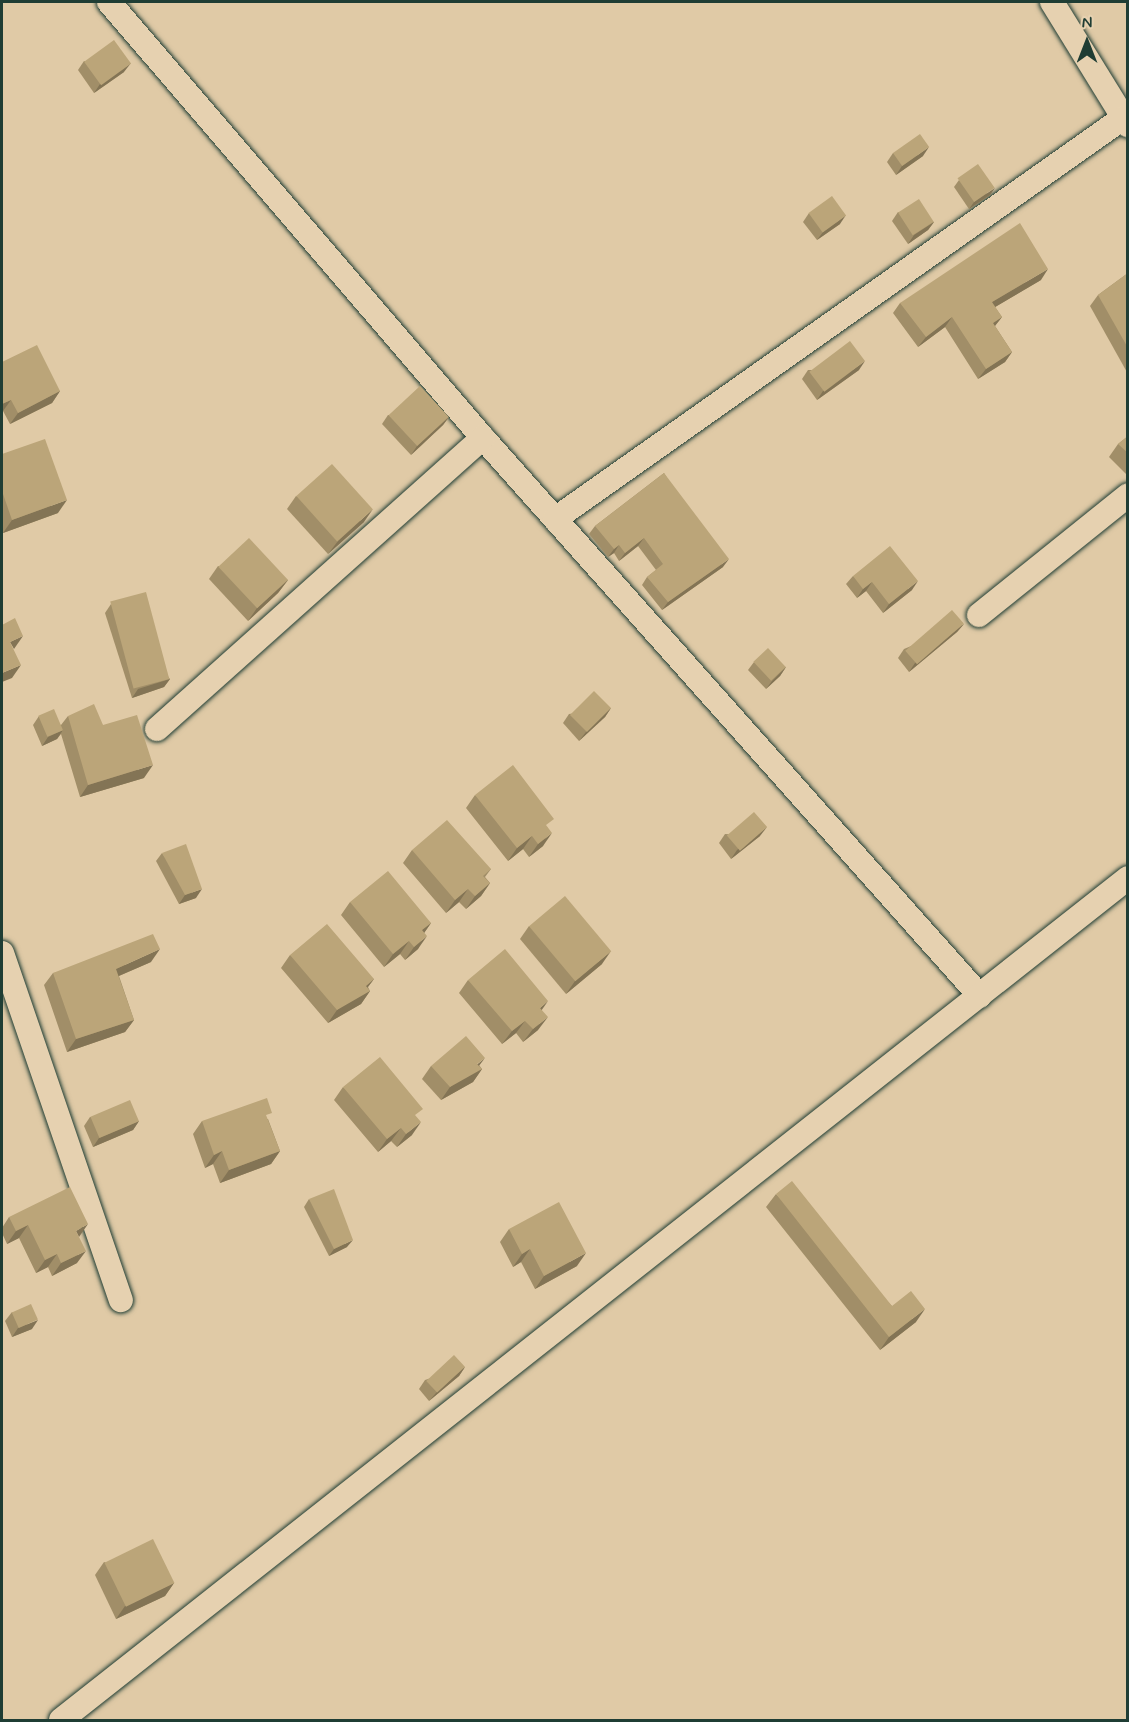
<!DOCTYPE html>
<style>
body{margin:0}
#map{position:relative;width:1129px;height:1722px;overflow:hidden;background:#e0caa6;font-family:Mynerve,sans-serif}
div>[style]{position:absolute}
.roads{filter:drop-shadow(0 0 2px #1f3d34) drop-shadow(0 0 2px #1f3d34)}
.minor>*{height:24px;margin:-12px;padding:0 12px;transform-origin:12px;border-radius:12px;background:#e6d1b0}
.wall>*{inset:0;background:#a18e68}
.shaded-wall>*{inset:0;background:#837455}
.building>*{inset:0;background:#bba579;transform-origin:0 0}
span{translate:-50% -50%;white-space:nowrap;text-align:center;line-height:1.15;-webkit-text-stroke:4.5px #e6d1b0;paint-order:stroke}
.frame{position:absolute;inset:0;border:3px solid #1f3d34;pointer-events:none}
.north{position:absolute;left:1057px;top:12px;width:60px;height:60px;-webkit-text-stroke:4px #e6d1b0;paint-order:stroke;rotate:0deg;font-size:16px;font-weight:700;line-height:24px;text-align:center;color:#1f3d34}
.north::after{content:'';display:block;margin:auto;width:21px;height:27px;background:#1f3d34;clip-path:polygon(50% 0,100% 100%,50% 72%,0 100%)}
</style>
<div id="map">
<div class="roads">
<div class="minor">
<div style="left:109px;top:2px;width:574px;rotate:49.38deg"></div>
<div style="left:483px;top:438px;width:747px;rotate:48.31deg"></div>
<div style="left:1052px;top:2px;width:145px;rotate:58.3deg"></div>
<div style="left:555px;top:519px;width:695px;rotate:-35.22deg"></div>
<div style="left:979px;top:615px;width:191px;rotate:-38.8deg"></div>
<div style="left:157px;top:729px;width:437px;rotate:-41.8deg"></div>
<div style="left:2px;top:953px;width:367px;rotate:71.1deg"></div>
<div style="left:61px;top:1720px;width:1359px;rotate:-38.28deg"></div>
</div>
</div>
<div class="wall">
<div style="clip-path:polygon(84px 61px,124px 72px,94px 93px,78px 70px)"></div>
<div style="clip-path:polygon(893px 153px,923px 156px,896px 175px,887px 162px)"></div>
<div style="clip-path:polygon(959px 180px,990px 195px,969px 209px,954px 187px)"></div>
<div style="clip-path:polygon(898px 212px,934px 222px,928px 230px,908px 244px,892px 221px)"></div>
<div style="clip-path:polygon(809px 213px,840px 224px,817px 240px,803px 222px)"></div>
<div style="clip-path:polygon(1128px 273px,1128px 374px,1090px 306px,1098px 295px)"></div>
<div style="clip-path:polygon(1041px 280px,995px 307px,1002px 317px,995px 326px,1012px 352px,1005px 362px,978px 379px,945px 327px,918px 347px,893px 313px,900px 303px)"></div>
<div style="clip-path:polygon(2px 362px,60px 391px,52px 403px,10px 424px,3px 411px,2px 412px)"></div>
<div style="clip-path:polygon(808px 370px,859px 370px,817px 400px,802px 379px)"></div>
<div style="clip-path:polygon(388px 415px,449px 417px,443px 425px,411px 455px,382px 424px)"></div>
<div style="clip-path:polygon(1128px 436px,1128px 476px,1109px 457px,1118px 444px)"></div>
<div style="clip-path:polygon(2px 454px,58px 513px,3px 533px,2px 530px)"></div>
<div style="clip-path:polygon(664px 473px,723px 567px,662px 610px,642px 585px,647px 577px,656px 570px,638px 546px,619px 561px,614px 553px,608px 557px,589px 534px,595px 526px)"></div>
<div style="clip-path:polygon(296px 496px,364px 522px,328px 554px,287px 509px)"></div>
<div style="clip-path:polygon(218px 566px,288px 580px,278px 593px,248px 621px,209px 579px)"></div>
<div style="clip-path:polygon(853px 576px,912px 590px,883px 613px,866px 591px,857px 598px,846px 584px)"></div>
<div style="clip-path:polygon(111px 604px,170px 679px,164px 687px,132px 698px,105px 613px)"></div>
<div style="clip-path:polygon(964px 624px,957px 632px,909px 672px,898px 658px,904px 649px)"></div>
<div style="clip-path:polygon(754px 662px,786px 667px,780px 676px,766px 689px,748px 670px)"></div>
<div style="clip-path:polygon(611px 708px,605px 717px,579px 741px,563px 723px,569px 714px)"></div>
<div style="clip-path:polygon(39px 716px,61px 725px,68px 716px,103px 725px,144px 778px,80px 797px,61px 734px,57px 739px,42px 746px,33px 725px)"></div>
<div style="clip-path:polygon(475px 795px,548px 828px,543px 846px,529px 857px,523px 849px,508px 861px,466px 808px)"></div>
<div style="clip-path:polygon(725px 834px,760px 836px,731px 859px,719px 843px)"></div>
<div style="clip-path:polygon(412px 850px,491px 869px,485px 877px,490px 883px,481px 896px,466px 909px,459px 902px,446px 913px,403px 863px)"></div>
<div style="clip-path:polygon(162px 853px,196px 898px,179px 904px,156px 861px)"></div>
<div style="clip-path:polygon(350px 902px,431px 923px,424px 933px,418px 949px,405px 960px,400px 954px,384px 967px,341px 915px)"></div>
<div style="clip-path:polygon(529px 926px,602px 964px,566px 994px,520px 939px)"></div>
<div style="clip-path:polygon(290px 955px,374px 979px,368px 987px,370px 991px,361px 1004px,328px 1023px,281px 968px)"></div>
<div style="clip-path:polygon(151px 962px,119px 976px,134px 1020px,125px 1032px,67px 1052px,44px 985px,53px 973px)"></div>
<div style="clip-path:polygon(468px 980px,542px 1010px,538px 1030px,523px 1042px,516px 1033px,502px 1044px,459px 993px)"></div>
<div style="clip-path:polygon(479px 1065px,482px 1069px,473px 1082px,441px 1100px,422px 1079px,431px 1066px)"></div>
<div style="clip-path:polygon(343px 1087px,412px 1135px,397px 1147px,391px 1141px,378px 1152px,334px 1100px)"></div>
<div style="clip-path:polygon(90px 1117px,139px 1121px,133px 1130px,93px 1147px,84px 1126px)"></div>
<div style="clip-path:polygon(268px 1119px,280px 1151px,271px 1164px,220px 1183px,213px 1164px,205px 1168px,193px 1134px,202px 1121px)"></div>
<div style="clip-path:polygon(776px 1194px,892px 1306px,916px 1322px,880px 1350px,766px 1207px)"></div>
<div style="clip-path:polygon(309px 1199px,347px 1247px,329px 1256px,304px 1207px)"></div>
<div style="clip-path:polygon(9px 1217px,79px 1237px,77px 1263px,52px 1276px,48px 1267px,36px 1273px,19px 1238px,7px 1244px,2px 1233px,2px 1228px)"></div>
<div style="clip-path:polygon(509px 1229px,577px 1266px,535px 1289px,521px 1262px,513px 1267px,500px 1242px)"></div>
<div style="clip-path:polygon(12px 1312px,32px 1329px,12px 1337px,5px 1321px)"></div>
<div style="clip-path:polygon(465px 1367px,459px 1376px,429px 1401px,419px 1389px,425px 1380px)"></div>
<div style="clip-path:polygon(104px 1562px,174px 1583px,165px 1596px,116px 1619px,95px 1575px)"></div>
</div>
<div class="shaded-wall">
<div style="clip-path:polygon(131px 63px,124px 72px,94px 93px,100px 84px)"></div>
<div style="clip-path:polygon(929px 147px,923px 156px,896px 175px,902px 166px)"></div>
<div style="clip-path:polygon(995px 188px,990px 195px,969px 209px,974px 202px)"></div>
<div style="clip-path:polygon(846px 215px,840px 224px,817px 240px,823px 232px)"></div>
<div style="clip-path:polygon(934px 222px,928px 230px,908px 244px,914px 235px)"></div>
<div style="clip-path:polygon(1048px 269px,1041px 280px,985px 313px,992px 302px)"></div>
<div style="clip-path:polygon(952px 317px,945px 327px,918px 347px,926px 337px)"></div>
<div style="clip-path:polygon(1002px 317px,994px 327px,993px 323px)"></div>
<div style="clip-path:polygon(1012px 352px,1005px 362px,978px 379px,986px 369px)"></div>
<div style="clip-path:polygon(865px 361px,859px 370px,817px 400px,823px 391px)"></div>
<div style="clip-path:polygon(60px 391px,52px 403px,10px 424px,18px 413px)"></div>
<div style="clip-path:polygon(11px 400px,3px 411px,2px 412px,2px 404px)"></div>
<div style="clip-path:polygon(449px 417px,443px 425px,411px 455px,417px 446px)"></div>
<div style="clip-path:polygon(67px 500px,58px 513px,3px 533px,12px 520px)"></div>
<div style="clip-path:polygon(373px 509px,364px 522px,328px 554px,338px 541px)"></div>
<div style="clip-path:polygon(644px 538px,638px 546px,619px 561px,625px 553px)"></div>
<div style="clip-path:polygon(619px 545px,614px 553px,608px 557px,614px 549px)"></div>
<div style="clip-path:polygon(729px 559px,723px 567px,662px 610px,668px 602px)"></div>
<div style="clip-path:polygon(288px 580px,278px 593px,248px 621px,257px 608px)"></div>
<div style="clip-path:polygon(918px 581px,912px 590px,883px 613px,889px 604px)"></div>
<div style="clip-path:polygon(872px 582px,866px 591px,857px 598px,863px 589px)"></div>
<div style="clip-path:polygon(964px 624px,957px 632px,909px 672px,915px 663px)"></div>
<div style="clip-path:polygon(23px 636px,14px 649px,10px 642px)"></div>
<div style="clip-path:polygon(21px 665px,12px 678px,2px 682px,2px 673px)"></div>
<div style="clip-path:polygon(786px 667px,780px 676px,766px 689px,772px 681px)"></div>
<div style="clip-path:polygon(170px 679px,164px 687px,132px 698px,138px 689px)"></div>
<div style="clip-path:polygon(611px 708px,605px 717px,579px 741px,586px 732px)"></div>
<div style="clip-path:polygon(63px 730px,57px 739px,42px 746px,48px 737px)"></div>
<div style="clip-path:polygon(153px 765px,144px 778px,80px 797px,88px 785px)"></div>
<div style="clip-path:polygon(767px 827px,760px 836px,731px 859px,737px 850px)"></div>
<div style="clip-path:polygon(552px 833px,543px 846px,529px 857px,538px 844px)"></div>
<div style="clip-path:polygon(532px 836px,523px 849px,508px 861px,517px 848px)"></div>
<div style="clip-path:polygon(490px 883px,481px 896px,466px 909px,475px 896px)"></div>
<div style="clip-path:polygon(202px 889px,196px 898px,179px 904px,185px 895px)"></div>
<div style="clip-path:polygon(468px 889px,459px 902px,446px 913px,455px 900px)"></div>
<div style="clip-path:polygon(431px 923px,422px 936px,422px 930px)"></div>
<div style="clip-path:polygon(427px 936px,418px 949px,405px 960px,414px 947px)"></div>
<div style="clip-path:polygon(409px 941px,400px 954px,384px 967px,393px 954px)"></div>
<div style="clip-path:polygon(160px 949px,151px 962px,107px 981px,116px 969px)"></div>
<div style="clip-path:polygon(611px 951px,602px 964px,566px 994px,575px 981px)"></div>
<div style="clip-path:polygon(374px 979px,364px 992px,370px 991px,361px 1004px,328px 1023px,337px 1010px)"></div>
<div style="clip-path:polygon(548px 1001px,539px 1014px,540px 1008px)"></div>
<div style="clip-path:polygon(548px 1017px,538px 1030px,523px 1042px,533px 1029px)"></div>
<div style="clip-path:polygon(134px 1020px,125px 1032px,67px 1052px,76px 1039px)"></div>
<div style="clip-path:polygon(525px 1021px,516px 1033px,502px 1044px,512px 1031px)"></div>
<div style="clip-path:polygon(485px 1058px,475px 1071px,482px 1069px,473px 1082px,441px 1100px,450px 1087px)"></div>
<div style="clip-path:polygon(139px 1121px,133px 1130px,93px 1147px,99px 1138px)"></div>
<div style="clip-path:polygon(421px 1122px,412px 1135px,397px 1147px,406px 1134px)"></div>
<div style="clip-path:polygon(401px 1128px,391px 1141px,378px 1152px,387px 1139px)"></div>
<div style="clip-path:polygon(222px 1151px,213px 1164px,205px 1168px,214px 1155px)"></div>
<div style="clip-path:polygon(280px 1151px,271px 1164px,220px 1183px,229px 1170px)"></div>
<div style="clip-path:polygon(88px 1224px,79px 1237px,76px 1231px)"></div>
<div style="clip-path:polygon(28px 1225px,19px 1238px,7px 1244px,16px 1231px)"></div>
<div style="clip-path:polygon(353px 1240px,347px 1247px,329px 1256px,334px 1249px)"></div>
<div style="clip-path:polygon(530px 1249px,521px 1262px,513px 1267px,522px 1254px)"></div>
<div style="clip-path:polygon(86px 1251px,77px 1263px,52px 1276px,61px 1263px)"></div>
<div style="clip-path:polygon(586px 1253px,577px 1266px,535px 1289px,544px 1276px)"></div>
<div style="clip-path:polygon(57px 1254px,48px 1267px,36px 1273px,45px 1260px)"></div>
<div style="clip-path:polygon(925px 1309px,916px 1322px,880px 1350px,889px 1337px)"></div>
<div style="clip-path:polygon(38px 1320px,32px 1329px,12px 1337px,18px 1328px)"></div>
<div style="clip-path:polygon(465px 1367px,459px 1376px,429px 1401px,436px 1393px)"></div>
<div style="clip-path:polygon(174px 1583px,165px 1596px,116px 1619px,125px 1606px)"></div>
</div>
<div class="building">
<div style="left:114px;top:40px;width:29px;height:37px;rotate:54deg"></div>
<div style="left:920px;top:134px;width:16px;height:33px;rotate:55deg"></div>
<div style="left:978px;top:164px;width:29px;height:25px;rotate:55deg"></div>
<div style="left:832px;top:196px;width:24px;height:29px;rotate:54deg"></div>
<div style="left:919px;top:199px;width:27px;height:25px;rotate:57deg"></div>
<div style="clip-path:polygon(1020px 223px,1048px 269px,992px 302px,1002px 317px,993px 323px,1012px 352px,986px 369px,952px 317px,926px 337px,900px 303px)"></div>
<div style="clip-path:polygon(1128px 273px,1128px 348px,1098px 295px)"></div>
<div style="left:850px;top:341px;width:25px;height:51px;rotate:53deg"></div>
<div style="clip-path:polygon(37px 345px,60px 391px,18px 413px,11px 400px,2px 404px,2px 362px)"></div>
<div style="left:420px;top:386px;width:42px;height:43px;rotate:47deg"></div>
<div style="clip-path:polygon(1128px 436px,1128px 453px,1118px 444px)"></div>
<div style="clip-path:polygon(45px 439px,67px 500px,12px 520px,2px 491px,2px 454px)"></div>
<div style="left:332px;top:464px;width:61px;height:48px;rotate:48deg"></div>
<div style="clip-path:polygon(664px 473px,729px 559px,668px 602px,647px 577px,663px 564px,644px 538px,625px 553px,619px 545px,614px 549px,595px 526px)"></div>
<div style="left:249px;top:538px;width:57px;height:42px;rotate:47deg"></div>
<div style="clip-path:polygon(890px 546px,918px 581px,889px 604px,872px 582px,863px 589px,853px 576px)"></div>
<div style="left:146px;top:592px;width:90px;height:37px;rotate:75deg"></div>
<div style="left:952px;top:610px;width:18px;height:62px;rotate:49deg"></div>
<div style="clip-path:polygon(15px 618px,23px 636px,10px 642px,21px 665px,2px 673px,2px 625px)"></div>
<div style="left:768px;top:648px;width:26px;height:20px;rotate:47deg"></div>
<div style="left:594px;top:691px;width:24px;height:34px;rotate:45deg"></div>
<div style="clip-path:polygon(94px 704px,103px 725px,137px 715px,153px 765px,88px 785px,68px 716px)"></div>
<div style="left:54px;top:709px;width:23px;height:17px;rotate:67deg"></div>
<div style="clip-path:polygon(513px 765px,554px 819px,546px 825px,552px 833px,538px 844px,532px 836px,517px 848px,475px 795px)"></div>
<div style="left:754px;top:812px;width:20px;height:36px;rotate:49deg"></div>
<div style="clip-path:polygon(447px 820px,491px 869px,483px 876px,490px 883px,475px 896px,468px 889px,455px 900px,412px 850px)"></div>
<div style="clip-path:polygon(186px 844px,202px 889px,185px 895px,162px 853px)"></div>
<div style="clip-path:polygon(388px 871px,431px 923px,422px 930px,427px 936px,414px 947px,409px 941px,393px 954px,350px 902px)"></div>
<div style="left:565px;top:896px;width:72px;height:47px;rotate:50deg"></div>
<div style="clip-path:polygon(327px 924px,374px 979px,366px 986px,370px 991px,337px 1010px,290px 955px)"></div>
<div style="clip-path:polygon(153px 934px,160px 949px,116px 969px,134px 1020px,76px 1039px,53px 973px)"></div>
<div style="clip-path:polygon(505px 949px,548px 1001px,540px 1008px,548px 1017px,533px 1029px,525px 1021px,512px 1031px,468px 980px)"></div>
<div style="clip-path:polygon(466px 1036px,485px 1058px,477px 1064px,482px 1069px,450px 1087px,431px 1066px)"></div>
<div style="clip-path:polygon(380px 1057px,423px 1109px,415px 1115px,421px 1122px,406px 1134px,401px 1128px,387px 1139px,343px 1087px)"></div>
<div style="clip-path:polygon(267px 1098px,272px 1113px,266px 1115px,280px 1151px,229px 1170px,222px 1151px,214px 1155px,202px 1121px)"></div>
<div style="left:130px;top:1100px;width:23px;height:43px;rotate:67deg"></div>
<div style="clip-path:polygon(792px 1181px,892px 1306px,911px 1291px,925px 1309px,889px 1337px,776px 1194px)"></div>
<div style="clip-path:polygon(70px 1187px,88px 1224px,76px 1231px,86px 1251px,61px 1263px,57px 1254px,45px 1260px,28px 1225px,16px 1231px,9px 1217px)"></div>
<div style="clip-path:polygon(334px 1189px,353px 1240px,334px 1249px,309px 1199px)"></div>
<div style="clip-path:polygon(559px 1202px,586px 1253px,544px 1276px,530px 1249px,522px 1254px,509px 1229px)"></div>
<div style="left:31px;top:1304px;width:17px;height:21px;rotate:66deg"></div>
<div style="left:454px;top:1355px;width:16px;height:38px;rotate:47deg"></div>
<div style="left:153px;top:1539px;width:49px;height:54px;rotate:64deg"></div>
</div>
<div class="frame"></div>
<div class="north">N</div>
</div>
